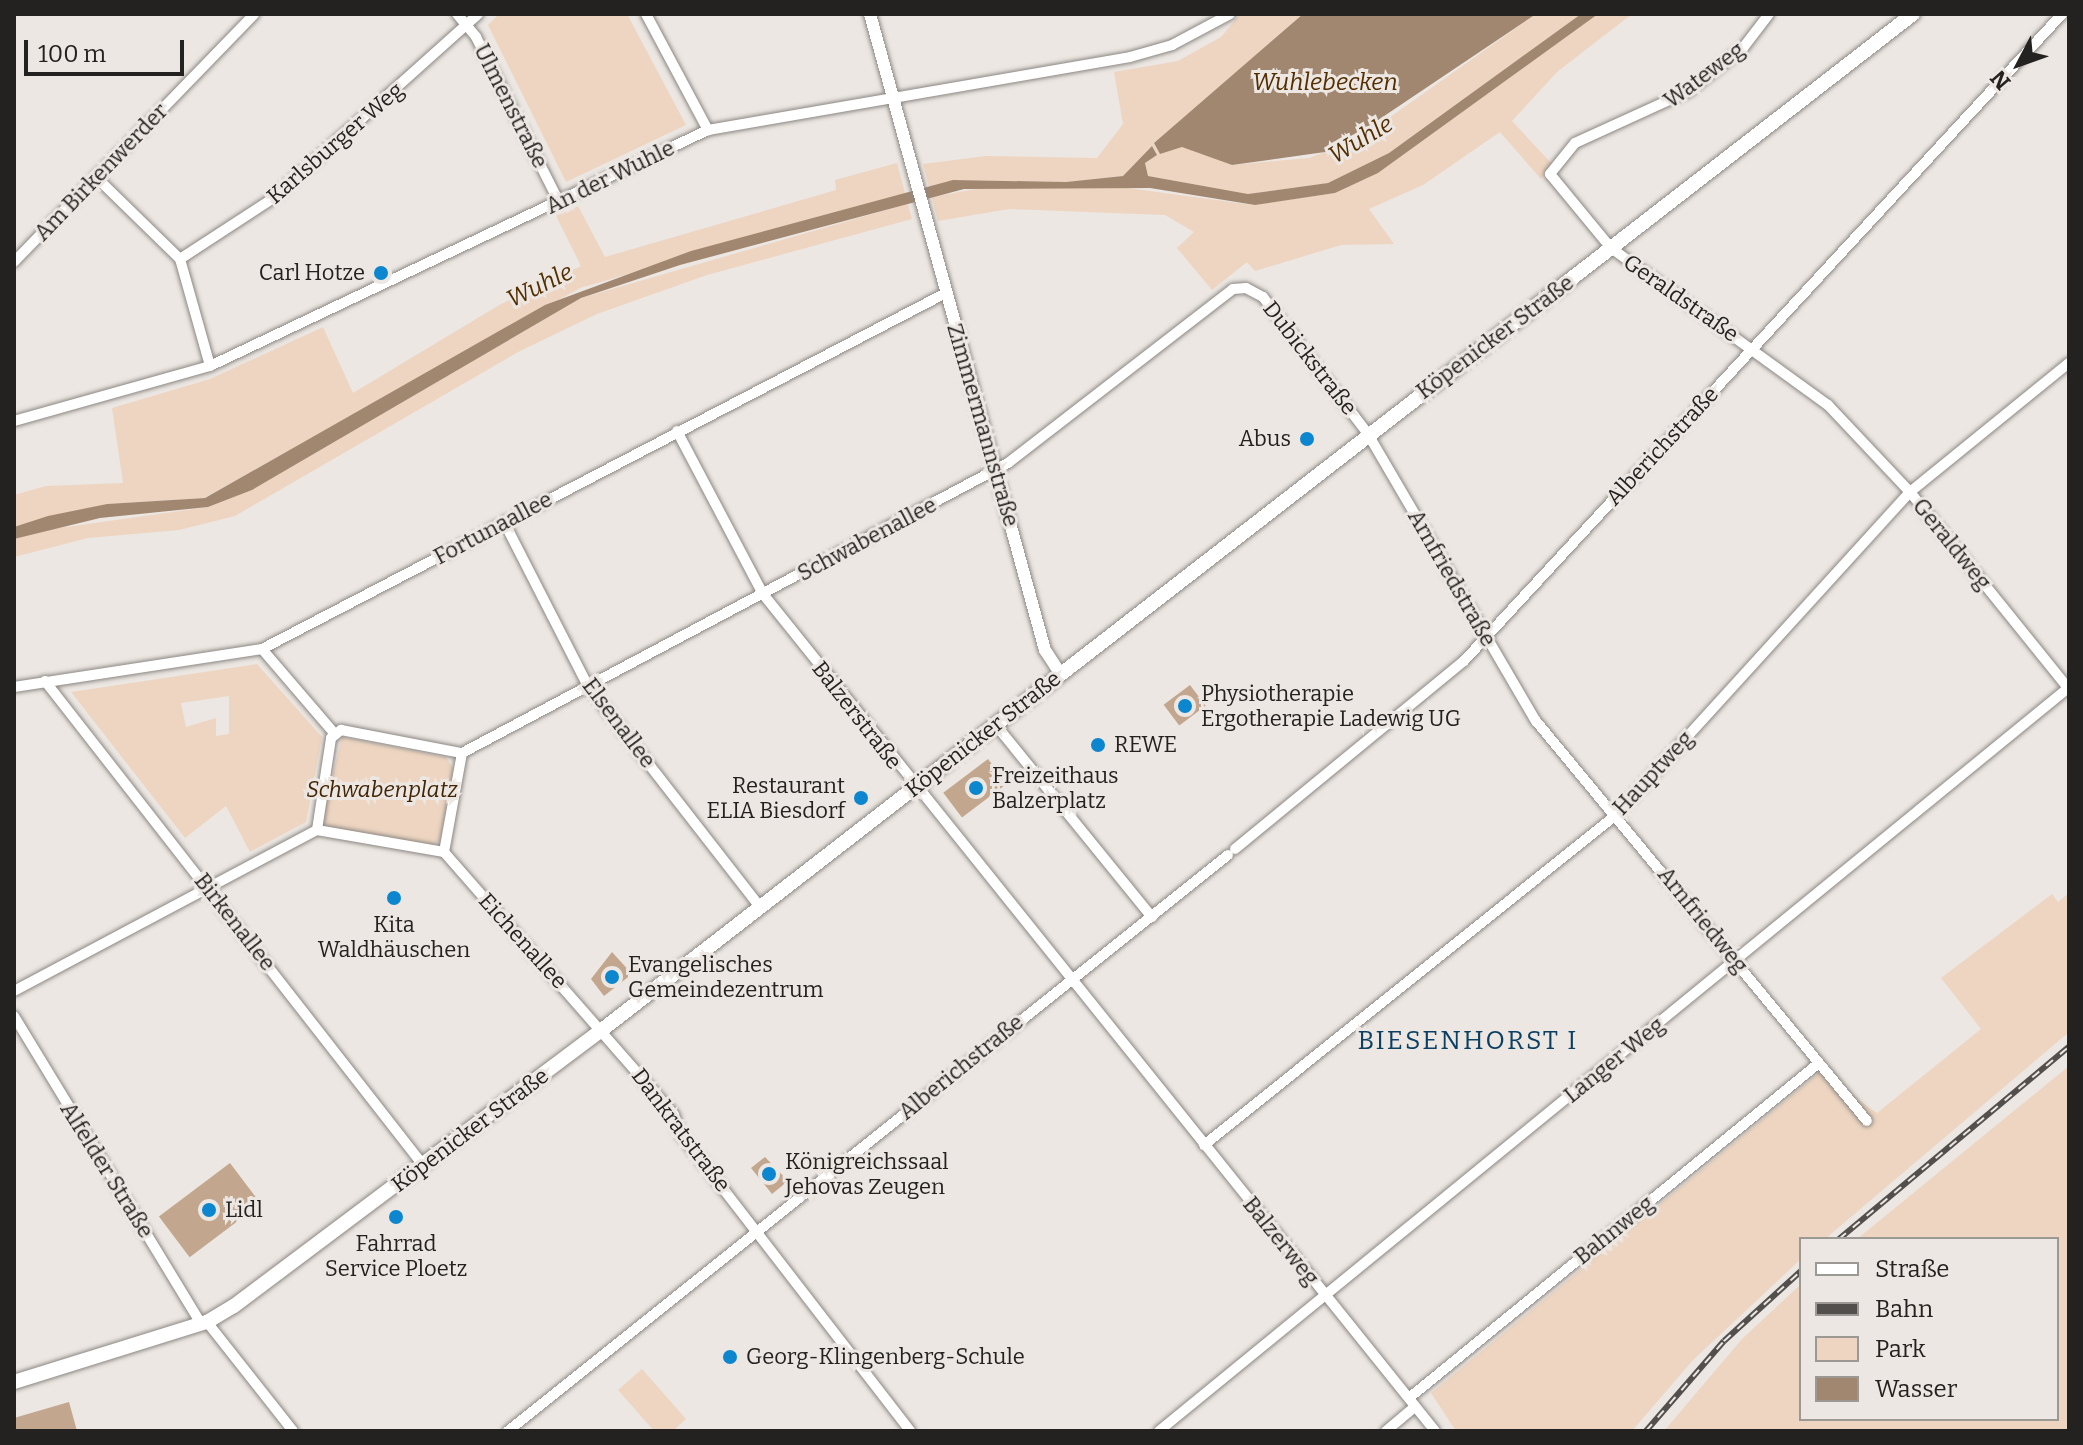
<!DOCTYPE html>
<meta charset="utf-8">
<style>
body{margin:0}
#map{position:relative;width:2083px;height:1445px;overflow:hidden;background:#ece7e2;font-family:Bitter,serif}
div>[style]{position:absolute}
.green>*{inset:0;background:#edd5c1}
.water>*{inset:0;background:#a28770}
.building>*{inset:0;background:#c2a68e;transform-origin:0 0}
.roads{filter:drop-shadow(0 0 2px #8c8783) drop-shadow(0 0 2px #8c8783)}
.minor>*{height:10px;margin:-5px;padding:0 5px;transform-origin:5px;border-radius:5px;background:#fff}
.tertiary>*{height:12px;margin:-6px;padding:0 6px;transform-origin:6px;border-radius:6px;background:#fff}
.secondary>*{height:14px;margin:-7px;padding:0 7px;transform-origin:7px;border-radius:7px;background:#fff}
.rail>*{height:6px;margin-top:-3px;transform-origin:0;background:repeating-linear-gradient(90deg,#ece7e2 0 9px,#524f4d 0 18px);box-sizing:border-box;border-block:2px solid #524f4d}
.dots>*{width:22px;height:22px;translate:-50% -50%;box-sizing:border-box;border:4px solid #ece7e2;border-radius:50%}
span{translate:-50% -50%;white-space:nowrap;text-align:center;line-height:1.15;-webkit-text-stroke:6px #ece7e2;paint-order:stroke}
.street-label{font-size:22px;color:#242220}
.poi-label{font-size:22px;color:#242220}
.right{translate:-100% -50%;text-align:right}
.left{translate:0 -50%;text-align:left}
.park-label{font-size:22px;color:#412404;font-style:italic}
.water-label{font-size:24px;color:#532e00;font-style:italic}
.quarter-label{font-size:26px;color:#0c4063;letter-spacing:2px}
.frame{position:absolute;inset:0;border:16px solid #242220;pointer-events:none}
.legend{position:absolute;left:1799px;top:1237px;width:260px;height:184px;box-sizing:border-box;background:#ece7e2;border:2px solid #9c9894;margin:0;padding:10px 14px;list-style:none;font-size:24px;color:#242220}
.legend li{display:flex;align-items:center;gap:16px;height:40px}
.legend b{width:40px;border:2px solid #9c9894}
.north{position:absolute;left:1979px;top:24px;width:80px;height:80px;-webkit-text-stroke:6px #ece7e2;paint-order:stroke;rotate:229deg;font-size:22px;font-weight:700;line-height:32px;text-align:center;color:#242220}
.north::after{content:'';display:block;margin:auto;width:28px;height:36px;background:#242220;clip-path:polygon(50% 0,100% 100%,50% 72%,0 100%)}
.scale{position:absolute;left:24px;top:40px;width:160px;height:36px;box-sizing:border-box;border:4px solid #242220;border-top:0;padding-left:10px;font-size:24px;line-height:28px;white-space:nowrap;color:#242220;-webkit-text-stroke:6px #ece7e2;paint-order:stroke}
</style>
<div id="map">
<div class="green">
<div style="clip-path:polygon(499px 14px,627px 14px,686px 125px,566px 182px,488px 25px)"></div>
<div style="clip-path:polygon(1240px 14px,1303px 14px,1154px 143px,1160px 154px,1182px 146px,1232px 165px,1309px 158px,1359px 139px,1536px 14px,1581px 14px,1389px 153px,1329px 183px,1248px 194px,1148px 176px,1145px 163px,1157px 155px,1152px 146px,1123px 176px,1066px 182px,953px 180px,932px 197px,987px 187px,1120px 187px,1253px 205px,1335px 193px,1378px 173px,1598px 14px,1632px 14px,1557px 72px,1512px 121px,1552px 164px,1541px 179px,1500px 132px,1423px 185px,1369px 209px,1394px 244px,1341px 245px,1255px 271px,1247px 262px,1212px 290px,1177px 248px,1194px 232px,1165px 215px,1009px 209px,938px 221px,923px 164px,986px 156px,1097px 158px,1123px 124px,1114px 72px,1178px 61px,1221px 37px)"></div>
<div style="clip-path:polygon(897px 163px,912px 219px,707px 275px,597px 314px,518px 352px,235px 516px,179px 530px,88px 538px,14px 557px,14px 539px,45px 530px,208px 507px,252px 490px,581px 298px,907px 204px,905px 194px,580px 288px,204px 498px,107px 504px,14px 527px,14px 495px,46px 486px,123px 483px,112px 408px,210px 379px,323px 327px,353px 393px,501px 304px,581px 266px,556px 216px,578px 206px,605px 257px,836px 190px,835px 180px)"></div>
<div style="clip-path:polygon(evenodd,257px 664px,322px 737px,306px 822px,250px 852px,226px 806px,185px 838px,71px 692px,257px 664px,229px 696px,229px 734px,216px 736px,216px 718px,186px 727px,181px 703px,229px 696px)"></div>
<div style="clip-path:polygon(342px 737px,446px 757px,453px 768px,440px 841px,429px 846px,328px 827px,321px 821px)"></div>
<div style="clip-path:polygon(2069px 893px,2069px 1032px,1825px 1239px,1801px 1239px,1801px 1259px,1693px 1360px,1632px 1431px,1456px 1431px,1431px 1393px,1820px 1072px,1877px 1113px,1981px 1029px,1941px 978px,2052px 894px,2058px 902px)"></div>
<div style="clip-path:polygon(2069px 1066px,2069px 1431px,1664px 1431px,1742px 1339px,1801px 1284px,1801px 1419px,2057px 1419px,2057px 1239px,1857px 1239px)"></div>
<div style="clip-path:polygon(642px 1369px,686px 1419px,673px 1431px,654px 1431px,618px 1390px)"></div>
</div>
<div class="water">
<div style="clip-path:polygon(1303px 14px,1536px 14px,1332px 151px,1232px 165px,1182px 147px,1160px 154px,1154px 143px)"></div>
<div style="clip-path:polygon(1581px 14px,1598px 14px,1378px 173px,1335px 193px,1255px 205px,1150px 188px,964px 189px,680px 265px,581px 298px,252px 490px,208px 507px,100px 518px,14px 539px,14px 527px,48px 516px,107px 504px,205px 498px,545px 305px,691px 251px,953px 180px,1066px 182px,1123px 176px,1152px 146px,1157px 155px,1145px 163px,1148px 176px,1248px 194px,1328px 183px,1389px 153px)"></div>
</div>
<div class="building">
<div style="left:1190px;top:685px;width:26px;height:33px;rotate:53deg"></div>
<div style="left:988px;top:759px;width:31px;height:56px;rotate:53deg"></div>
<div style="clip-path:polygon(612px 952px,632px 974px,604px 996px,591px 979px)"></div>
<div style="clip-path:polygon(765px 1157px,788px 1181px,772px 1194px,751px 1168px)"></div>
<div style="left:230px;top:1163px;width:51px;height:89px;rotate:53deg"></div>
<div style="clip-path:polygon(69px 1402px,77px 1431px,16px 1431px,14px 1418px)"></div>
</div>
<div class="roads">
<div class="minor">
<div style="left:457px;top:14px;width:30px;rotate:50deg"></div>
<div style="left:476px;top:37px;width:185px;rotate:63.3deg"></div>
<div style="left:646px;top:14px;width:132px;rotate:61.9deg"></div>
<div style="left:1769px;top:14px;width:43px;rotate:127.4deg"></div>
<div style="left:1743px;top:48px;width:69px;rotate:141.5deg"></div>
<div style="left:1689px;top:91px;width:125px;rotate:155.5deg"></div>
<div style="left:1575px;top:143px;width:40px;rotate:129deg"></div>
<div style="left:1550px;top:174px;width:96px;rotate:50.5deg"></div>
<div style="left:1611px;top:248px;width:268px;rotate:35.9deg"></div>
<div style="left:1828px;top:405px;width:120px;rotate:46.7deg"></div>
<div style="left:1910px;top:492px;width:253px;rotate:51.1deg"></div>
<div style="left:96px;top:177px;width:117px;rotate:44.3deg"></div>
<div style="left:180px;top:259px;width:111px;rotate:74.3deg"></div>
<div style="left:180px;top:259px;width:110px;rotate:-33.1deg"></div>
<div style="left:272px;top:199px;width:277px;rotate:-41.9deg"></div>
<div style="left:14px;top:262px;width:345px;rotate:-45.9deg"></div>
<div style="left:14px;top:421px;width:204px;rotate:-15.7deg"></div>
<div style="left:210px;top:366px;width:551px;rotate:-25.36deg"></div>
<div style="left:708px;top:130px;width:428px;rotate:-9.8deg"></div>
<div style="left:1130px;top:57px;width:44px;rotate:-15.9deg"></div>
<div style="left:1172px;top:45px;width:66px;rotate:-28.1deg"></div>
<div style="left:677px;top:431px;width:184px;rotate:62.2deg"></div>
<div style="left:763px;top:594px;width:1073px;rotate:51.24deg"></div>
<div style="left:504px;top:522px;width:184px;rotate:62.9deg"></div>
<div style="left:588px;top:686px;width:280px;rotate:52.1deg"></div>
<div style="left:262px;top:649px;width:111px;rotate:49.4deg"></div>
<div style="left:45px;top:681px;width:614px;rotate:52.01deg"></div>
<div style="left:14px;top:687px;width:251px;rotate:-8.7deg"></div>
<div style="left:262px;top:649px;width:771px;rotate:-27.5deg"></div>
<div style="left:995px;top:724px;width:249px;rotate:50.9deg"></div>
<div style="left:341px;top:730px;width:123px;rotate:10.8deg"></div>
<div style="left:462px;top:753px;width:101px;rotate:100.3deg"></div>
<div style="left:444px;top:852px;width:129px;rotate:-170.2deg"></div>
<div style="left:317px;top:830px;width:93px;rotate:-81.3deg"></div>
<div style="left:331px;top:738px;width:13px;rotate:-39deg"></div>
<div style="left:462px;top:753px;width:618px;rotate:-27.97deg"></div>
<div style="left:1008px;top:463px;width:284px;rotate:-37.7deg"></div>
<div style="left:1233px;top:289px;width:13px;rotate:-4deg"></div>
<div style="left:1246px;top:288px;width:19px;rotate:28deg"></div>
<div style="left:1263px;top:297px;width:173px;rotate:52.5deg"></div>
<div style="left:1368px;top:434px;width:333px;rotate:59.7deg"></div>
<div style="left:1536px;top:721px;width:519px;rotate:50.39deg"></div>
<div style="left:1235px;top:849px;width:296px;rotate:-39.4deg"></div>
<div style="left:1464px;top:661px;width:881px;rotate:-47.25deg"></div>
<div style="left:444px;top:852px;width:349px;rotate:48.8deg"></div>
<div style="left:674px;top:1115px;width:19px;rotate:72deg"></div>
<div style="left:680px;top:1133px;width:376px;rotate:52.3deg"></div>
<div style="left:14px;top:991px;width:343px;rotate:-28deg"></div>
<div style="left:14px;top:1016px;width:360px;rotate:58.7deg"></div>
<div style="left:1204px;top:1145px;width:528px;rotate:-38.69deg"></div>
<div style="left:1616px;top:815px;width:437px;rotate:-47.7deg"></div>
<div style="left:1910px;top:492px;width:205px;rotate:-39.1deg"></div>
<div style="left:207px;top:1322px;width:139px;rotate:51.7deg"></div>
<div style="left:1409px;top:1398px;width:529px;rotate:-39.25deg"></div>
<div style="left:508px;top:1431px;width:922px;rotate:-38.66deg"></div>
<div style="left:1159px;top:1431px;width:1174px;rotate:-39.26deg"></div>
<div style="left:1386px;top:1431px;width:38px;rotate:-40deg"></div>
</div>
<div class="tertiary">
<div style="left:870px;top:14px;width:660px;rotate:74.62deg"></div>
<div style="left:1045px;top:650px;width:27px;rotate:57deg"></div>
</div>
<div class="secondary">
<div style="left:14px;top:1382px;width:202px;rotate:-17.3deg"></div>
<div style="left:207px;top:1322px;width:31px;rotate:-31deg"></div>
<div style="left:234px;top:1306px;width:461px;rotate:-36.9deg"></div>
<div style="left:603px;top:1029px;width:1657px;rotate:-37.77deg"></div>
</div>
</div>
<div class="rail">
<div style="left:1839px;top:1239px;width:300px;rotate:-39.9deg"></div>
<div style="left:1646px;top:1431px;width:119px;rotate:-49.1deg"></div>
<div style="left:1724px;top:1341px;width:104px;rotate:-42.3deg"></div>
</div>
<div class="dots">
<div style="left:381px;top:273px;background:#0c86ce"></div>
<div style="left:1307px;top:439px;background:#0c86ce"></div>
<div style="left:1185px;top:706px;background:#0c86ce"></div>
<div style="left:1098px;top:745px;background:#0c86ce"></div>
<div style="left:976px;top:788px;background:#0c86ce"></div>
<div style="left:861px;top:798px;background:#0c86ce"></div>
<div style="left:394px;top:898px;background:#0c86ce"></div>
<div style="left:612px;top:977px;background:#0c86ce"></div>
<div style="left:769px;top:1174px;background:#0c86ce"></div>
<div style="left:209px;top:1210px;background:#0c86ce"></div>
<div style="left:396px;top:1217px;background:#0c86ce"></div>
<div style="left:730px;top:1357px;background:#0c86ce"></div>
</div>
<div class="street-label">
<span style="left:1704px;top:75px;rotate:-37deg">Wateweg</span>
<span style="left:511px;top:106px;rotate:63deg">Ulmenstraße</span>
<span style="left:335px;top:143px;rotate:-41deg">Karlsburger Weg</span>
<span style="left:101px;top:172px;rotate:-46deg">Am Birkenwerder</span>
<span style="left:610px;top:177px;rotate:-26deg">An der Wuhle</span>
<span style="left:1681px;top:298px;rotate:35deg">Geraldstraße</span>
<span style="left:1495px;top:337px;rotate:-37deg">Köpenicker Straße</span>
<span style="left:1310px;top:358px;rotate:52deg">Dubickstraße</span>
<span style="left:983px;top:425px;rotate:74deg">Zimmermannstraße</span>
<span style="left:1662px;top:446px;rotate:-47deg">Alberichstraße</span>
<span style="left:493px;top:528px;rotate:-28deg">Fortunaallee</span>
<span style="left:867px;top:539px;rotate:-28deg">Schwabenallee</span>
<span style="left:1952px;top:544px;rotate:51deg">Geraldweg</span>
<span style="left:1452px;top:578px;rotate:60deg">Arnfriedstraße</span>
<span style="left:857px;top:715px;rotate:52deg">Balzerstraße</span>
<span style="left:619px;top:723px;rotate:53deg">Elsenallee</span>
<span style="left:983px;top:734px;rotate:-38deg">Köpenicker Straße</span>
<span style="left:1653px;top:773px;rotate:-47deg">Hauptweg</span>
<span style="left:1703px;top:920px;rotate:51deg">Arnfriedweg</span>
<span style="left:235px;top:922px;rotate:52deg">Birkenallee</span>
<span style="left:523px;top:941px;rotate:48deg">Eichenallee</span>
<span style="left:1614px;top:1060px;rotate:-39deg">Langer Weg</span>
<span style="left:961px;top:1067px;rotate:-39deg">Alberichstraße</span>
<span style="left:470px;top:1130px;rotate:-37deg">Köpenicker Straße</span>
<span style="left:681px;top:1130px;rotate:53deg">Dankratstraße</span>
<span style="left:107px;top:1170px;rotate:58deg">Alfelder Straße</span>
<span style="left:1614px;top:1230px;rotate:-39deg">Bahnweg</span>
<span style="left:1281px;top:1241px;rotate:51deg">Balzerweg</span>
</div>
<div class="poi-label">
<span class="right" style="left:365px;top:273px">Carl Hotze</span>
<span class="right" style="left:1291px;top:439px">Abus</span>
<span class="left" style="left:1201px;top:706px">Physiotherapie<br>Ergotherapie Ladewig UG</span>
<span class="left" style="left:1114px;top:745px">REWE</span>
<span class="left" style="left:992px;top:788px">Freizeithaus<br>Balzerplatz</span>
<span class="right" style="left:845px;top:798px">Restaurant<br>ELIA Biesdorf</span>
<span style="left:394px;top:937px">Kita<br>Waldhäuschen</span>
<span class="left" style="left:628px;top:977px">Evangelisches<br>Gemeindezentrum</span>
<span class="left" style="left:785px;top:1174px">Königreichssaal<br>Jehovas Zeugen</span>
<span class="left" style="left:225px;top:1210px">Lidl</span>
<span style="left:396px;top:1256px">Fahrrad<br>Service Ploetz</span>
<span class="left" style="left:746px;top:1357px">Georg-Klingenberg-Schule</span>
</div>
<div class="park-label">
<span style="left:382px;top:790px">Schwabenplatz</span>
</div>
<div class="water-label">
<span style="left:1325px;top:83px">Wuhlebecken</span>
<span style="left:1361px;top:140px;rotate:-31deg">Wuhle</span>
<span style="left:540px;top:286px;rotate:-26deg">Wuhle</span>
</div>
<div class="quarter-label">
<span style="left:1468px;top:1041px">BIESENHORST I</span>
</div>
<div class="frame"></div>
<ul class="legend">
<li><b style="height:10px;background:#fff"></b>Straße</li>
<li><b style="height:10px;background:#524f4d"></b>Bahn</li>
<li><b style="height:22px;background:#edd5c1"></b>Park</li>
<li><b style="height:22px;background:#a28770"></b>Wasser</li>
</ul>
<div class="north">N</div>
<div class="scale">100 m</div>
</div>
